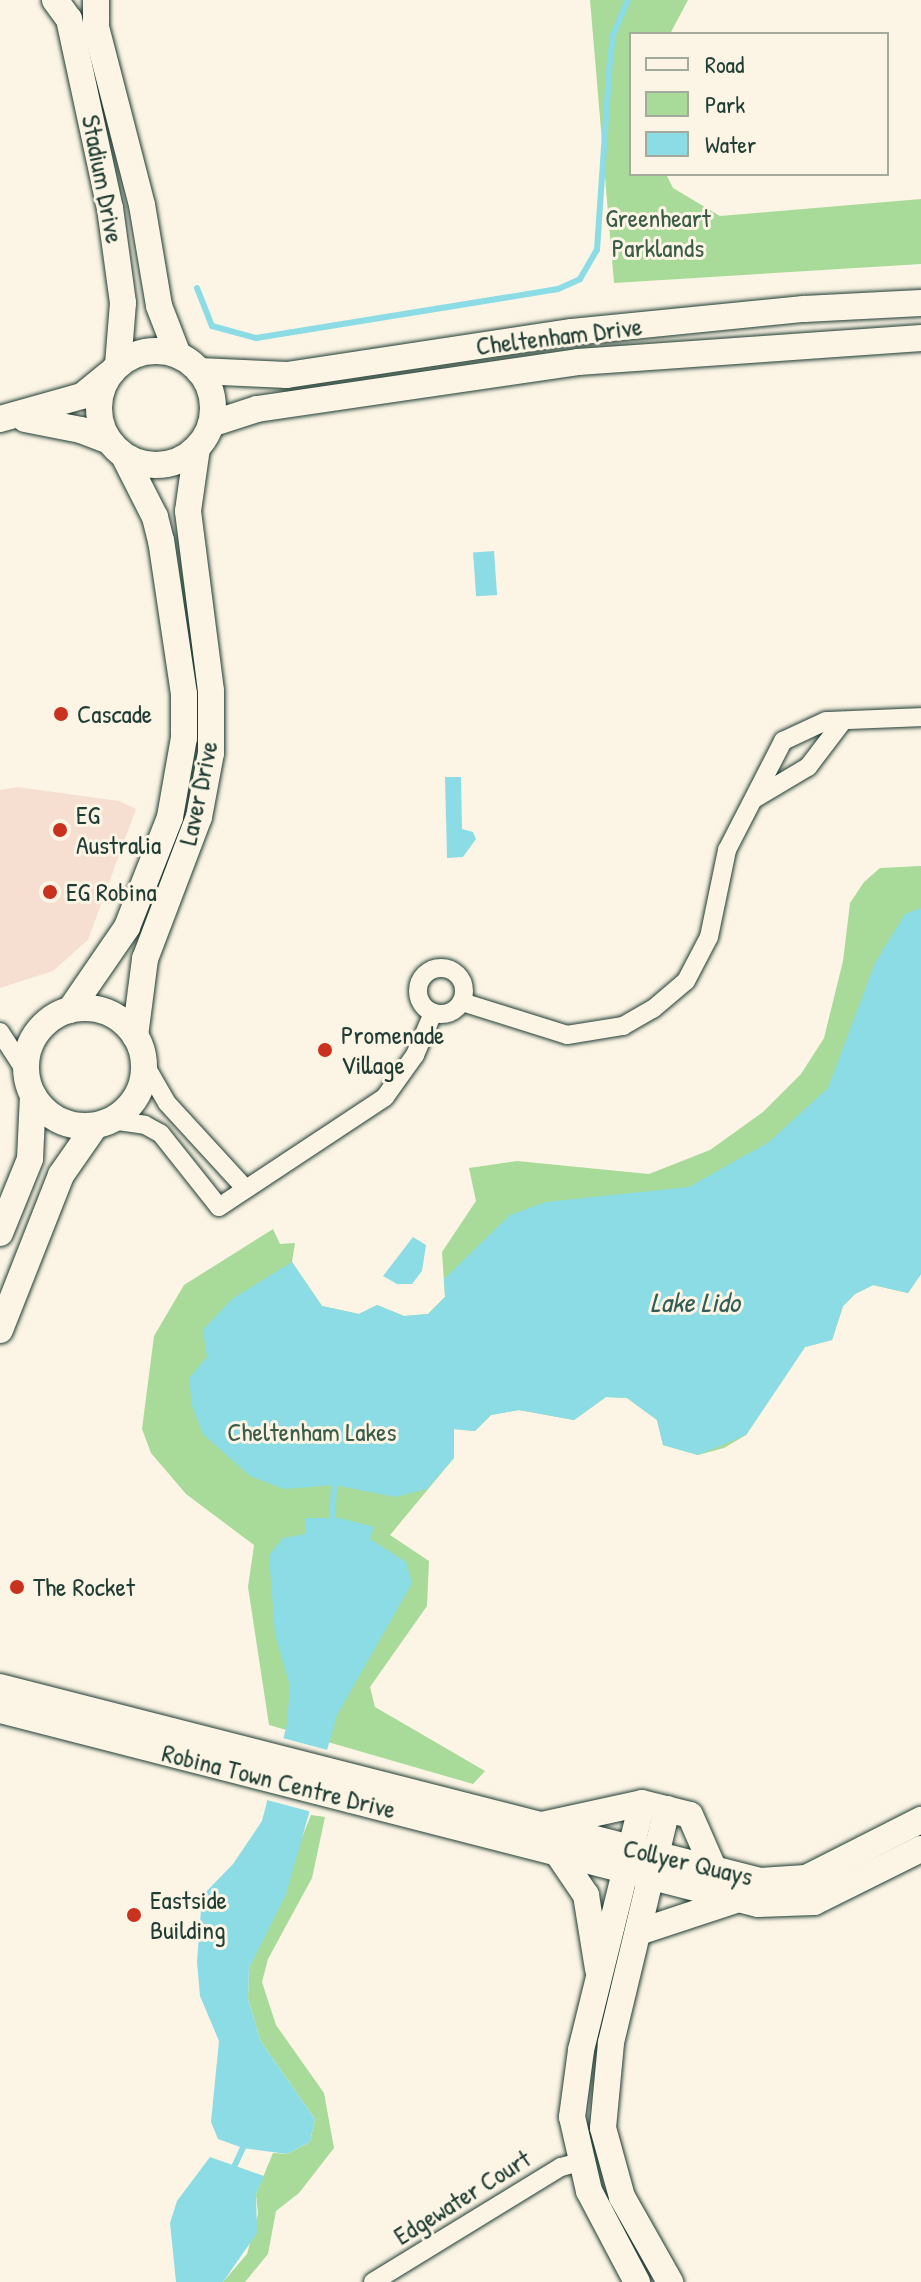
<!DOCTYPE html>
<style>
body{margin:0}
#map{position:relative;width:921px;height:2282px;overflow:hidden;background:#fcf5e5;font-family:"Patrick Hand",sans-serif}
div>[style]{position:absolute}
.built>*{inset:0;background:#f6dfd1}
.green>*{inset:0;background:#a8da9a}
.water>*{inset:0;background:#8bdce5;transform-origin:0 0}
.pier>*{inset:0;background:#fcf5e5;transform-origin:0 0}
.stream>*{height:6px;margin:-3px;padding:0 3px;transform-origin:3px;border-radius:3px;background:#8bdce5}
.roads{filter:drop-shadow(0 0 2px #1f3d34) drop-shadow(0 0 2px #1f3d34)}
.street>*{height:18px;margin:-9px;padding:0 9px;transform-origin:9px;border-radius:9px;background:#fcf5e5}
.street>.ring{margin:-9px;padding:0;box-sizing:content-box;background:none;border:18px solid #fcf5e5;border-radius:50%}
.secondary>*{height:26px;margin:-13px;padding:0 13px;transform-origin:13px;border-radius:13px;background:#fcf5e5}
.secondary>.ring{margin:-13px;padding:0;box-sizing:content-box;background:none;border:26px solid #fcf5e5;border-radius:50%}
.dots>*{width:22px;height:22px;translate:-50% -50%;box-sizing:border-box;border:4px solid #fcf5e5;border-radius:50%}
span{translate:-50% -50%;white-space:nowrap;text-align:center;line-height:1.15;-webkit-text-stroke:6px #fcf5e5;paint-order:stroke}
.street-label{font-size:26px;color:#1f3d34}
.park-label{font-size:26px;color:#3a5c48}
.poi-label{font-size:26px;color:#1f3d34}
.left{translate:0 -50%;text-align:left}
.water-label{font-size:28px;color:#355d57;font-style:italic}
.legend{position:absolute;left:629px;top:32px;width:260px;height:144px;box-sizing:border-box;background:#fcf5e5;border:2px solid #a4ab9e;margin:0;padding:10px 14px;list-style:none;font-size:24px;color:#1f3d34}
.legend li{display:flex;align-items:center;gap:16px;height:40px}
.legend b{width:40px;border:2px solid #a4ab9e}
</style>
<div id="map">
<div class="built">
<div style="clip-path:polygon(17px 787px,119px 801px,136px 809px,88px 940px,53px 971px,0 988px,0 790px)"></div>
</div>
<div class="green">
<div style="clip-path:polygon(590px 0,688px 0,670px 34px,631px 34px,631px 174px,666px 174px,673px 188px,720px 216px,921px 199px,921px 264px,614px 283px)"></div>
<div style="clip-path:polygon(921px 866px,921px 1274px,908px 1293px,873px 1285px,855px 1294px,843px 1306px,832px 1340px,805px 1347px,746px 1435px,724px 1448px,698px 1455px,663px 1445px,657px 1420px,627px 1398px,606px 1397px,574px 1420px,519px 1410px,491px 1415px,475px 1431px,454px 1429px,454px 1458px,390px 1535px,429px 1561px,427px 1606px,370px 1687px,375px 1707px,485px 1771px,473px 1784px,269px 1725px,248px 1587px,254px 1545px,186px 1494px,151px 1453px,142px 1429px,154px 1336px,184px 1285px,273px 1229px,280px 1244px,295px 1243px,292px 1262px,322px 1306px,359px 1314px,377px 1305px,404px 1316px,428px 1314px,445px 1297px,442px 1252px,476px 1201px,469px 1168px,517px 1161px,649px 1174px,710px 1150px,763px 1112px,801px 1074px,824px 1038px,843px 961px,850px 903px,864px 882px,880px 868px)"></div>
<div style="clip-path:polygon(311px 1815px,325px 1817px,312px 1878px,268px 1959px,262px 1982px,276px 2025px,324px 2093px,334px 2148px,299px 2193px,276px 2211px,268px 2254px,245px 2282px,223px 2282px,247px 2254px,258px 2214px,256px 2194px,273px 2153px,287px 2154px,310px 2142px,315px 2119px,261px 2042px,248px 1999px,249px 1968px)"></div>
</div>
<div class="water">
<div style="left:494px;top:551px;width:44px;height:21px;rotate:86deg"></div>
<div style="clip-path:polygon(445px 777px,461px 777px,462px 829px,473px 832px,476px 839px,463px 857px,447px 858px)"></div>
<div style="clip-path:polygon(921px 908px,921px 1274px,908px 1293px,873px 1285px,855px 1294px,843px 1306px,832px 1340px,805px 1347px,746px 1435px,698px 1455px,663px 1445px,657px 1420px,627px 1398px,606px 1397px,574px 1420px,519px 1410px,491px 1415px,475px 1431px,453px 1429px,454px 1458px,427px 1489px,395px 1497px,334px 1485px,284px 1489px,250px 1476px,203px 1434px,192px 1406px,189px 1378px,207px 1357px,203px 1330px,232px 1299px,292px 1262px,322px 1306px,359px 1314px,377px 1305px,404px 1316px,428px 1314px,445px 1297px,444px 1279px,510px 1215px,546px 1202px,689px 1187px,769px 1142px,828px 1088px,875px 963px,905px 914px)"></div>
<div style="clip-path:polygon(413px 1237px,426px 1245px,422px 1271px,412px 1284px,397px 1284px,383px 1276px)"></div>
<div style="clip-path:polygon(305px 1518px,340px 1518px,374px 1527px,370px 1539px,406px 1562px,412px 1583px,337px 1715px,286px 1894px,249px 1968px,248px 1999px,261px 2042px,315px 2119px,310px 2142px,287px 2154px,243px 2148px,218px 2139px,211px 2122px,219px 2041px,200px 1996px,197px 1962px,202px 1896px,233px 1864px,262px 1821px,287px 1724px,290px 1686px,275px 1634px,269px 1555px,283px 1538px,305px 1534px)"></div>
<div style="clip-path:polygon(210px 2157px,264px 2176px,256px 2194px,257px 2233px,223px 2282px,176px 2282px,170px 2223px,177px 2201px)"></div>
</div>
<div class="pier">
<div style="left:279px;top:1737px;width:56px;height:64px;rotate:15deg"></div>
</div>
<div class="stream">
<div style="left:197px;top:288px;width:41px;rotate:68.5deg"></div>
<div style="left:212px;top:326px;width:46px;rotate:15.3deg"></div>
<div style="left:256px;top:338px;width:306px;rotate:-9.2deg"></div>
<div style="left:558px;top:289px;width:24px;rotate:-24deg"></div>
<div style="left:580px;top:279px;width:34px;rotate:-60deg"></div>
<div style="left:597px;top:250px;width:190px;rotate:-86.1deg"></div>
<div style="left:610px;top:60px;width:25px;rotate:-83deg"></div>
<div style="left:613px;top:35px;width:38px;rotate:-67deg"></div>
<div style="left:332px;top:1517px;width:32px;rotate:-86deg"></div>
<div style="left:234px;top:2167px;width:21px;rotate:-65deg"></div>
</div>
<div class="roads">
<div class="street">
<div style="left:754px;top:799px;width:63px;rotate:-30.7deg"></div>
<div style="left:808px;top:767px;width:58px;rotate:-52.7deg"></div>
<div class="ring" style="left:418px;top:968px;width:28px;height:28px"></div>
<div style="left:462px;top:1002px;width:110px;rotate:17.4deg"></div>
<div style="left:567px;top:1035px;width:57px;rotate:-9.1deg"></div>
<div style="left:623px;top:1026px;width:34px;rotate:-30deg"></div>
<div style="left:653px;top:1009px;width:43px;rotate:-40.3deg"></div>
<div style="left:686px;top:981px;width:50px;rotate:-62.4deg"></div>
<div style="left:709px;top:937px;width:89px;rotate:-78.3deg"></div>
<div style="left:727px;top:850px;width:123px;rotate:-62.8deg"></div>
<div style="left:783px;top:741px;width:47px;rotate:-24.9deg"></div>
<div style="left:826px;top:721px;width:95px;rotate:-2.4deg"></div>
<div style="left:0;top:1032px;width:48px;rotate:57deg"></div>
<div style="left:144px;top:1063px;width:46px;rotate:60.1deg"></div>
<div style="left:167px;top:1103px;width:115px;rotate:47.5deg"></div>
<div style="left:111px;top:1120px;width:34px;rotate:8deg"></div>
<div style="left:145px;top:1125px;width:18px;rotate:29deg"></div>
<div style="left:161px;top:1134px;width:93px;rotate:51.5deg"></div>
<div style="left:219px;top:1207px;width:199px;rotate:-33.5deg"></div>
<div style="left:385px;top:1097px;width:52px;rotate:-54.5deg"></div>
<div style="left:415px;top:1055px;width:46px;rotate:-66.8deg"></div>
<div style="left:373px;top:2282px;width:220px;rotate:-31.5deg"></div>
<div style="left:561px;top:2167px;width:20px;rotate:-15deg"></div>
</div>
<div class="secondary">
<div style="left:55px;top:0;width:24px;rotate:54deg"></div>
<div style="left:69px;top:19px;width:193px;rotate:77.8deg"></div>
<div style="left:110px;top:208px;width:96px;rotate:82.2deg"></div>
<div style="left:123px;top:303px;width:62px;rotate:94.6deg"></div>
<div style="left:96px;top:0;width:27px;rotate:90deg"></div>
<div style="left:96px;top:27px;width:184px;rotate:75.5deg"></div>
<div style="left:142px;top:205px;width:102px;rotate:80.4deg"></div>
<div style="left:159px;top:306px;width:53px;rotate:68.8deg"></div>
<div class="ring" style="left:99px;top:351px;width:88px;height:88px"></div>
<div style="left:199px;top:371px;width:88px;rotate:2.6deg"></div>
<div style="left:287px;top:375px;width:288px;rotate:-8.6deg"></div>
<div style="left:572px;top:332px;width:233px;rotate:-5.7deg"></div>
<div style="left:804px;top:309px;width:117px;rotate:-2.9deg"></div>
<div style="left:0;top:419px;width:85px;rotate:-15.7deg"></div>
<div style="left:82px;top:396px;width:35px;rotate:-39deg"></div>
<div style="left:25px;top:419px;width:57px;rotate:11.1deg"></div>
<div style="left:81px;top:430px;width:30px;rotate:21deg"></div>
<div style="left:211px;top:424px;width:48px;rotate:-18.1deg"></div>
<div style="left:257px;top:409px;width:324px;rotate:-8.3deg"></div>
<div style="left:578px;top:362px;width:344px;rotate:-4deg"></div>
<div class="ring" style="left:26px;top:1008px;width:92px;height:92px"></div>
<div style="left:70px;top:1010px;width:101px;rotate:-55.5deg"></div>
<div style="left:127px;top:927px;width:118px;rotate:-68.6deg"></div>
<div style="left:170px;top:817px;width:80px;rotate:-80deg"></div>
<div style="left:184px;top:738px;width:44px;rotate:-90deg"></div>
<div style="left:184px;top:694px;width:155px;rotate:-98.5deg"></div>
<div style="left:161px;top:541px;width:25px;rotate:-104deg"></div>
<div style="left:155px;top:517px;width:68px;rotate:-116.9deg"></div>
<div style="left:135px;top:1036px;width:78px;rotate:-82.6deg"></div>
<div style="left:145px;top:959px;width:152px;rotate:-69.2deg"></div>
<div style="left:199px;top:817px;width:65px;rotate:-79.4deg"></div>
<div style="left:211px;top:753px;width:62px;rotate:-90deg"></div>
<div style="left:211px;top:691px;width:181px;rotate:-97.3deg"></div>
<div style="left:188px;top:511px;width:64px;rotate:-81.9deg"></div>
<div style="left:0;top:1233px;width:80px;rotate:-67.9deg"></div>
<div style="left:30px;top:1159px;width:64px;rotate:-87.3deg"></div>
<div style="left:0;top:1330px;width:167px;rotate:-68.5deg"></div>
<div style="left:61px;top:1175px;width:60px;rotate:-55.2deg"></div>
<div style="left:0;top:1687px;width:784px;rotate:14.32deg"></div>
<div style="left:760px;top:1881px;width:46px;rotate:-3.7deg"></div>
<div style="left:806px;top:1878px;width:129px;rotate:-26.8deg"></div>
<div style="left:0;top:1710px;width:782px;rotate:14.36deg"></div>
<div style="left:758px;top:1904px;width:56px;rotate:-2deg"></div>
<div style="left:814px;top:1902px;width:119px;rotate:-26.4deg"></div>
<div style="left:667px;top:1809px;width:241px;rotate:103.5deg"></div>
<div style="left:611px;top:2043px;width:85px;rotate:95.4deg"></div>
<div style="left:603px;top:2128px;width:72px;rotate:74.6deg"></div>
<div style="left:622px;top:2197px;width:98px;rotate:60.5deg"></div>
<div style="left:542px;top:1825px;width:102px;rotate:-12.4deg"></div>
<div style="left:642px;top:1803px;width:49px;rotate:14deg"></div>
<div style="left:690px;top:1815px;width:62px;rotate:66.3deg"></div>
<div style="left:558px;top:1854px;width:50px;rotate:55.7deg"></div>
<div style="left:586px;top:1895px;width:75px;rotate:80.8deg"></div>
<div style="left:639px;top:1932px;width:99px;rotate:-18.3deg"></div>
<div style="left:637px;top:2282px;width:103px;rotate:-117.8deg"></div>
<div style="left:589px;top:2191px;width:76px;rotate:-102.9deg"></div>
<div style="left:572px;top:2117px;width:68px;rotate:-82.3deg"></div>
<div style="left:581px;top:2050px;width:254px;rotate:-76.1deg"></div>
</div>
</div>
<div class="dots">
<div style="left:61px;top:714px;background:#c8321e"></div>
<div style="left:60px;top:830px;background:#c8321e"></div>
<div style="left:50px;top:892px;background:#c8321e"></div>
<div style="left:325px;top:1050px;background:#c8321e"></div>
<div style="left:17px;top:1587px;background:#c8321e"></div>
<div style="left:134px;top:1915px;background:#c8321e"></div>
</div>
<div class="street-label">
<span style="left:103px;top:179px;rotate:79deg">Stadium Drive</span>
<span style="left:559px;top:336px;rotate:-7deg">Cheltenham Drive</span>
<span style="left:198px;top:793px;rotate:-78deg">Laver Drive</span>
<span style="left:279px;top:1781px;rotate:14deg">Robina Town Centre Drive</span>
<span style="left:688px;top:1862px;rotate:13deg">Collyer Quays</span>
<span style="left:462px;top:2197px;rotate:-32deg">Edgewater Court</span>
</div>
<div class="park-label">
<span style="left:658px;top:233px">Greenheart<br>Parklands</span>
<span style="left:312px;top:1432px">Cheltenham Lakes</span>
</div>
<div class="poi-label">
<span class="left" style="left:77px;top:714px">Cascade</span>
<span class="left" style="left:76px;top:830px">EG<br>Australia</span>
<span class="left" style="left:66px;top:892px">EG Robina</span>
<span class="left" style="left:341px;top:1050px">Promenade<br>Village</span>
<span class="left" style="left:33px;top:1587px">The Rocket</span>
<span class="left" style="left:150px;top:1915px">Eastside<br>Building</span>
</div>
<div class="water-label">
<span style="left:695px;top:1302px">Lake Lido</span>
</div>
<ul class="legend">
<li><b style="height:10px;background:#fcf5e5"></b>Road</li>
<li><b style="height:22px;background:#a8da9a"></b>Park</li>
<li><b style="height:22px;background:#8bdce5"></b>Water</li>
</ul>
</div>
